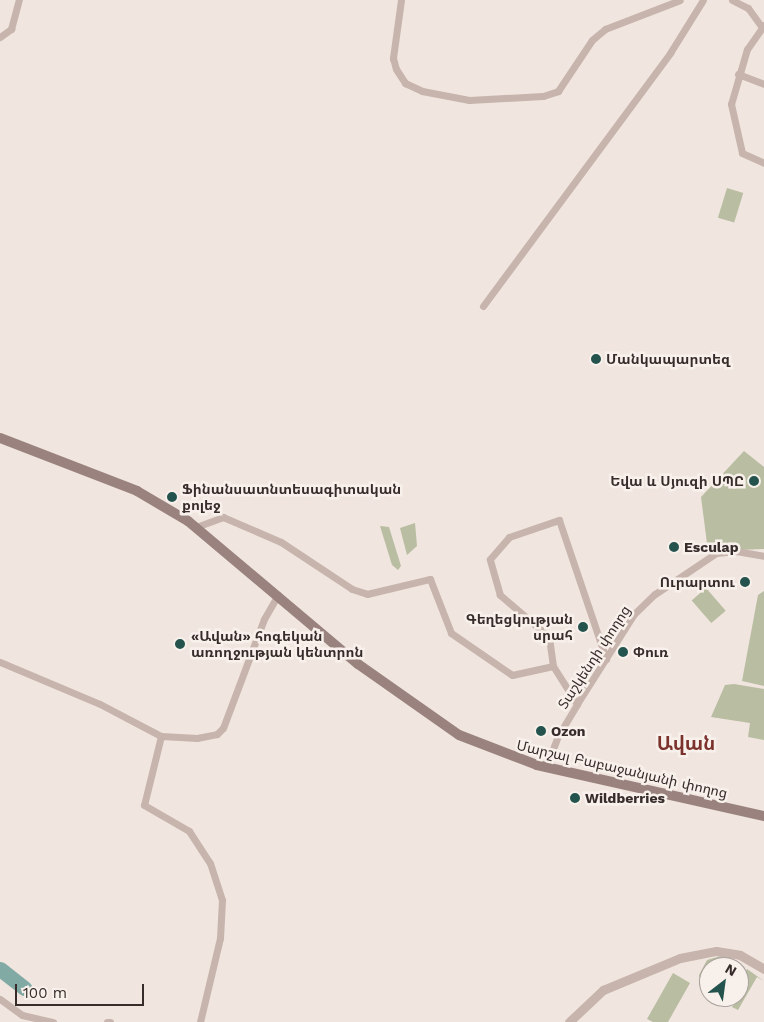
<!DOCTYPE html>
<meta charset="utf-8">
<style>
body{margin:0}
#map{position:relative;width:764px;height:1022px;overflow:hidden;background:#f0e5df;font-family:"Work Sans","Noto Sans Armenian",sans-serif}
div>[style]{position:absolute}
.green>*{inset:0;background:#b9bda1;transform-origin:0 0}
.river>*{height:15px;margin:-7.5px;padding:0 7.5px;transform-origin:7.5px;border-radius:7.5px;background:#81aaa4}
.minor>*{height:7px;margin:-3.5px;padding:0 3.5px;transform-origin:3.5px;border-radius:3.5px;background:#c7b4ac}
.tertiary>*{height:9px;margin:-4.5px;padding:0 4.5px;transform-origin:4.5px;border-radius:4.5px;background:#c7b4ac}
.secondary>*{height:10px;margin:-5px;padding:0 5px;transform-origin:5px;border-radius:5px;background:#9a837e}
.dots>*{width:14px;height:14px;translate:-50% -50%;box-sizing:border-box;border:2px solid #f8f0eb;border-radius:50%}
span{translate:-50% -50%;white-space:nowrap;text-align:center;line-height:1.15;-webkit-text-stroke:5px #f8f0eb;paint-order:stroke}
.poi-label{font-size:14px;color:#362c2a;font-weight:700}
.left{translate:0 -50%;text-align:left}
.right{translate:-100% -50%;text-align:right}
.street-label{font-size:14px;color:#362c2a}
.district-label{font-size:19px;color:#7b322d;font-weight:700}
.north{position:absolute;left:699px;top:957px;width:50px;height:50px;box-sizing:border-box;background:#f8f0eb;border:1px solid #aaa29e;border-radius:50%;rotate:30deg;font-size:14px;font-weight:700;line-height:20px;text-align:center;color:#362c2a}
.north::after{content:'';display:block;margin:auto;width:18px;height:22px;background:#24534e;clip-path:polygon(50% 0,100% 100%,50% 72%,0 100%)}
.scale{position:absolute;left:15px;top:984px;width:129px;height:22px;box-sizing:border-box;border:2px solid #362c2a;border-top:0;padding-left:6px;font-size:15px;line-height:18px;white-space:nowrap;color:#362c2a;-webkit-text-stroke:4px #f8f0eb;paint-order:stroke}
</style>
<div id="map">
<div class="green">
<div style="left:727px;top:188px;width:17px;height:31px;rotate:17deg"></div>
<div style="clip-path:polygon(744px 451px,764px 467px,764px 549px,708px 551px,701px 497px)"></div>
<div style="clip-path:polygon(415px 523px,417px 546px,407px 555px,400px 528px)"></div>
<div style="clip-path:polygon(380px 526px,389px 527px,401px 566px,398px 570px,392px 565px)"></div>
<div style="left:706px;top:588px;width:30px;height:19px;rotate:49deg"></div>
<div style="clip-path:polygon(764px 591px,764px 686px,742px 681px,758px 595px)"></div>
<div style="clip-path:polygon(734px 684px,764px 689px,764px 740px,748px 737px,750px 723px,711px 717px,725px 685px)"></div>
<div style="clip-path:polygon(724px 955px,735px 961px,732px 967px,709px 967px,709px 986px,700px 981px,699px 975px,707px 960px)"></div>
<div style="clip-path:polygon(747px 969px,764px 981px,757px 977px,738px 1010px,732px 1007px,736px 1000px,731px 997px,739px 997px,739px 983px)"></div>
<div style="clip-path:polygon(673px 973px,690px 983px,668px 1022px,653px 1022px,647px 1019px)"></div>
</div>
<div class="river">
<div style="left:0;top:969px;width:31px;rotate:38deg"></div>
</div>
<div class="minor">
<div style="left:401px;top:0;width:59px;rotate:97.9deg"></div>
<div style="left:393px;top:58px;width:11px;rotate:75deg"></div>
<div style="left:396px;top:69px;width:17px;rotate:57deg"></div>
<div style="left:405px;top:83px;width:19px;rotate:25deg"></div>
<div style="left:422px;top:91px;width:48px;rotate:10.8deg"></div>
<div style="left:469px;top:100px;width:74px;rotate:-3.1deg"></div>
<div style="left:543px;top:96px;width:16px;rotate:-18deg"></div>
<div style="left:558px;top:91px;width:61px;rotate:-56.3deg"></div>
<div style="left:592px;top:40px;width:17px;rotate:-40deg"></div>
<div style="left:605px;top:29px;width:80px;rotate:-21.1deg"></div>
<div style="left:732px;top:0;width:18px;rotate:27deg"></div>
<div style="left:748px;top:8px;width:24px;rotate:54deg"></div>
<div style="left:764px;top:25px;width:29px;rotate:125deg"></div>
<div style="left:747px;top:49px;width:57px;rotate:106.2deg"></div>
<div style="left:731px;top:104px;width:50px;rotate:77.3deg"></div>
<div style="left:742px;top:153px;width:24px;rotate:24deg"></div>
<div style="left:0;top:37px;width:14px;rotate:-36deg"></div>
<div style="left:11px;top:29px;width:30px;rotate:-75deg"></div>
<div style="left:738px;top:74px;width:28px;rotate:21deg"></div>
<div style="left:483px;top:306px;width:315px;rotate:-53.5deg"></div>
<div style="left:670px;top:53px;width:62px;rotate:-58.1deg"></div>
<div style="left:196px;top:527px;width:29px;rotate:-20deg"></div>
<div style="left:223px;top:517px;width:63px;rotate:23.3deg"></div>
<div style="left:281px;top:542px;width:85px;rotate:33.5deg"></div>
<div style="left:352px;top:589px;width:16px;rotate:18deg"></div>
<div style="left:367px;top:594px;width:65px;rotate:-13.4deg"></div>
<div style="left:430px;top:579px;width:58px;rotate:68.7deg"></div>
<div style="left:451px;top:633px;width:74px;rotate:34.5deg"></div>
<div style="left:512px;top:675px;width:42px;rotate:-12.4deg"></div>
<div style="left:553px;top:666px;width:45px;rotate:57.7deg"></div>
<div style="left:0;top:662px;width:108px;rotate:22.8deg"></div>
<div style="left:100px;top:704px;width:69px;rotate:27.7deg"></div>
<div style="left:161px;top:736px;width:36px;rotate:3deg"></div>
<div style="left:197px;top:738px;width:20px;rotate:-11deg"></div>
<div style="left:217px;top:734px;width:8px;rotate:-45deg"></div>
<div style="left:223px;top:728px;width:116px;rotate:-69.4deg"></div>
<div style="left:264px;top:619px;width:28px;rotate:-60deg"></div>
<div style="left:553px;top:666px;width:29px;rotate:-98deg"></div>
<div style="left:549px;top:637px;width:65px;rotate:-139.4deg"></div>
<div style="left:500px;top:595px;width:37px;rotate:-106deg"></div>
<div style="left:490px;top:559px;width:29px;rotate:-49deg"></div>
<div style="left:509px;top:537px;width:53px;rotate:-18.8deg"></div>
<div style="left:559px;top:520px;width:147px;rotate:71.3deg"></div>
<div style="left:161px;top:736px;width:71px;rotate:103.8deg"></div>
<div style="left:144px;top:805px;width:52px;rotate:30deg"></div>
<div style="left:189px;top:831px;width:38px;rotate:57deg"></div>
<div style="left:210px;top:863px;width:39px;rotate:72deg"></div>
<div style="left:222px;top:900px;width:38px;rotate:93deg"></div>
<div style="left:220px;top:938px;width:86px;rotate:103.4deg"></div>
<div style="left:546px;top:767px;width:33px;rotate:-69deg"></div>
<div style="left:558px;top:736px;width:37px;rotate:-59deg"></div>
<div style="left:577px;top:704px;width:107px;rotate:-57.7deg"></div>
<div style="left:634px;top:614px;width:29px;rotate:-44deg"></div>
<div style="left:655px;top:594px;width:73px;rotate:-33.9deg"></div>
<div style="left:716px;top:553px;width:20px;rotate:-6deg"></div>
<div style="left:736px;top:551px;width:28px;rotate:10deg"></div>
<div style="left:0;top:999px;width:27px;rotate:36deg"></div>
<div style="left:22px;top:1015px;width:32px;rotate:13deg"></div>
<div style="left:107px;top:1022px;width:3px"></div>
</div>
<div class="tertiary">
<div style="left:569px;top:1022px;width:47px;rotate:-43.3deg"></div>
<div style="left:603px;top:990px;width:83px;rotate:-22.6deg"></div>
<div style="left:680px;top:958px;width:37px;rotate:-11deg"></div>
<div style="left:716px;top:951px;width:24px;rotate:9deg"></div>
<div style="left:740px;top:955px;width:28px;rotate:30deg"></div>
</div>
<div class="secondary">
<div style="left:0;top:438px;width:147px;rotate:21.1deg"></div>
<div style="left:137px;top:491px;width:59px;rotate:30.5deg"></div>
<div style="left:188px;top:521px;width:222px;rotate:40.1deg"></div>
<div style="left:358px;top:664px;width:123px;rotate:35.1deg"></div>
<div style="left:459px;top:735px;width:84px;rotate:21deg"></div>
<div style="left:537px;top:765px;width:233px;rotate:12.7deg"></div>
</div>
<div class="dots">
<div style="left:596px;top:359px;background:#24534e"></div>
<div style="left:754px;top:481px;background:#24534e"></div>
<div style="left:172px;top:497px;background:#24534e"></div>
<div style="left:674px;top:547px;background:#24534e"></div>
<div style="left:745px;top:582px;background:#24534e"></div>
<div style="left:583px;top:627px;background:#24534e"></div>
<div style="left:180px;top:644px;background:#24534e"></div>
<div style="left:623px;top:652px;background:#24534e"></div>
<div style="left:541px;top:731px;background:#24534e"></div>
<div style="left:575px;top:798px;background:#24534e"></div>
</div>
<div class="poi-label">
<span class="left" style="left:606px;top:359px">Մանկապարտեզ</span>
<span class="right" style="left:744px;top:481px">Եվա և Սյուզի ՍՊԸ</span>
<span class="left" style="left:182px;top:497px">Ֆինանսատնտեսագիտական<br>քոլեջ</span>
<span class="left" style="left:684px;top:547px">Esculap</span>
<span class="right" style="left:735px;top:582px">Ուրարտու</span>
<span class="right" style="left:573px;top:627px">Գեղեցկության<br>սրահ</span>
<span class="left" style="left:191px;top:644px">«Ավան» հոգեկան<br>առողջության կենտրոն</span>
<span class="left" style="left:633px;top:652px">Փուռ</span>
<span class="left" style="left:551px;top:731px">Ozon</span>
<span class="left" style="left:585px;top:798px">Wildberries</span>
</div>
<div class="street-label">
<span style="left:594px;top:657px;rotate:-57deg">Տաշկենդի փողոց</span>
<span style="left:622px;top:769px;rotate:13deg">Մարշալ Բաբաջանյանի փողոց</span>
</div>
<div class="district-label">
<span style="left:686px;top:744px">Ավան</span>
</div>
<div class="north">N</div>
<div class="scale">100 m</div>
</div>
